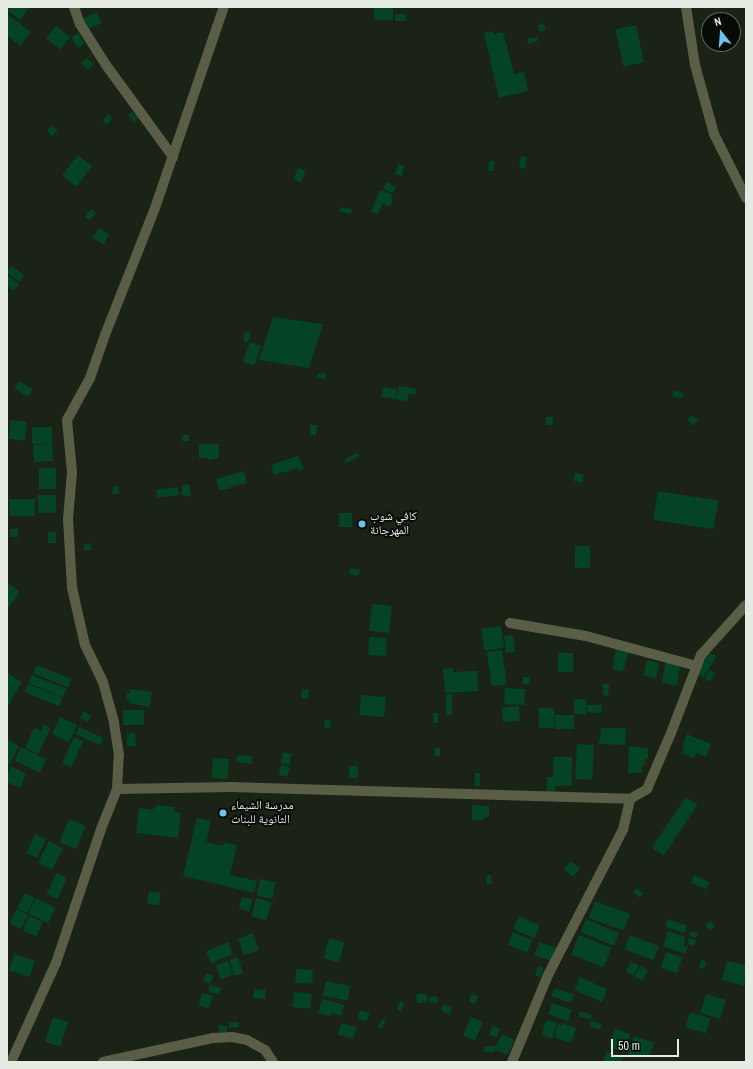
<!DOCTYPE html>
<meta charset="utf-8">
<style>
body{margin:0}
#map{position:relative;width:753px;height:1069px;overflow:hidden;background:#1a2316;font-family:"Archivo Narrow","Noto Naskh Arabic",sans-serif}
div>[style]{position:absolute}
.building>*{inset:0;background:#044425;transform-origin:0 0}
.minor>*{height:10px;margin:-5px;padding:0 5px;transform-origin:5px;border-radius:5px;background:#5a5e47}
.tertiary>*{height:10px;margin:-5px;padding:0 5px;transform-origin:5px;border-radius:5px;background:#5a5e47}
.dots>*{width:11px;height:11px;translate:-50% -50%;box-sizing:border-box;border:2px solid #070b06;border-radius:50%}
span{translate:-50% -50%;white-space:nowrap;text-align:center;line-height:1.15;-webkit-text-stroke:3.5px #070b06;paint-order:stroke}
.poi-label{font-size:12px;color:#e5ebe2}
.left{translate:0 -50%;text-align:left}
.frame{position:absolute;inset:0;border:8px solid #e5ebe2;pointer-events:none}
.north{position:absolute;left:701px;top:12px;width:40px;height:40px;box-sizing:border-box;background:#070b06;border:1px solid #60655e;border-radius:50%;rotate:343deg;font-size:11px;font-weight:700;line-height:16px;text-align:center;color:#e5ebe2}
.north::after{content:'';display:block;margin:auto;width:14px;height:18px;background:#6ac3f1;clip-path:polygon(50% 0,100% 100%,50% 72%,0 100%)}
.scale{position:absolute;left:611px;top:1039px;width:68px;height:18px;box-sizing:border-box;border:2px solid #e5ebe2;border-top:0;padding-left:5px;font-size:12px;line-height:14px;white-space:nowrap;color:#e5ebe2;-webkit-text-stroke:3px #070b06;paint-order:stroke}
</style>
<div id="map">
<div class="building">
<div style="clip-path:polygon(10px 7px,30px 7px,20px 20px,7px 10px)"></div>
<div style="left:374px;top:7px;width:19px;height:13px"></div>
<div style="left:97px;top:12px;width:12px;height:17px;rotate:66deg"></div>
<div style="clip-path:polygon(7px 14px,31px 32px,20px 46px,7px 35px)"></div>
<div style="left:406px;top:14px;width:7px;height:11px;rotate:90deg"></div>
<div style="clip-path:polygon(544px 23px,546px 30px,539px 32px,538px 25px)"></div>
<div style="left:636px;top:25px;width:38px;height:21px;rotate:78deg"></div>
<div style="left:56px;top:26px;width:18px;height:16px;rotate:38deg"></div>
<div style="clip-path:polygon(493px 31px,494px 34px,503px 32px,514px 74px,524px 72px,528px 91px,499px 98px,484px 33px)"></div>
<div style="left:78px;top:33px;width:13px;height:8px;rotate:58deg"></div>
<div style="clip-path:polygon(537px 37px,538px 41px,528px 44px,527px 39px)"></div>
<div style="clip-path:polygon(87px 58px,94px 64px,88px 70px,81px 63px)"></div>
<div style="clip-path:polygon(132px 112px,138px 118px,134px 122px,128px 115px)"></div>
<div style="left:108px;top:114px;width:6px;height:9px;rotate:39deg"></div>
<div style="clip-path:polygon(52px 125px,58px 131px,52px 136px,47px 131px)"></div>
<div style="left:78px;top:155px;width:18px;height:26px;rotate:38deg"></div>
<div style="left:521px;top:156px;width:6px;height:12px;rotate:9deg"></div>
<div style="clip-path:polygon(489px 161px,495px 161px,493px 171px,488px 171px)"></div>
<div style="clip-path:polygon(398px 164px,404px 166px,402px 176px,395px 174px)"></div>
<div style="left:298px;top:168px;width:8px;height:12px;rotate:23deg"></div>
<div style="clip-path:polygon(386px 182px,396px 187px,393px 193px,383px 189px)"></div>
<div style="clip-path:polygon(380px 190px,392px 194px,391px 197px,393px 198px,390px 207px,382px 204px,378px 214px,371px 212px)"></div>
<div style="left:340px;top:207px;width:12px;height:5px;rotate:9deg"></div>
<div style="clip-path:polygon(91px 209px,96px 213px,90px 220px,85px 217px)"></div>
<div style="left:99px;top:228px;width:12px;height:12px;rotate:31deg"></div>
<div style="left:11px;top:266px;width:16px;height:8px;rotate:35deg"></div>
<div style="clip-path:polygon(7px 275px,19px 284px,14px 291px,7px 286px)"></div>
<div style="clip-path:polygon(273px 317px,323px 324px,309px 368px,259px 360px)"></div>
<div style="clip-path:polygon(245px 332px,251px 333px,248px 342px,243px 341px)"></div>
<div style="left:250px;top:342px;width:12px;height:21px;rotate:20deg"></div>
<div style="left:317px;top:373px;width:9px;height:5px;rotate:6deg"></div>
<div style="left:19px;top:381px;width:16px;height:9px;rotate:30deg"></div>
<div style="clip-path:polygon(399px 386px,416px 389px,415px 395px,409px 393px,407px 402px,396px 399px)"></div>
<div style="left:383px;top:387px;width:14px;height:10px;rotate:8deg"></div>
<div style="left:673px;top:391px;width:10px;height:6px;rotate:6deg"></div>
<div style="clip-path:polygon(691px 415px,698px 420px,694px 426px,687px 420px)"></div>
<div style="left:546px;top:417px;width:7px;height:8px"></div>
<div style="left:11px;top:420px;width:16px;height:19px;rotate:7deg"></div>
<div style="clip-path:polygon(310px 425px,317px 425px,316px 435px,310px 435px)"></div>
<div style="left:32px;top:427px;width:20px;height:17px"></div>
<div style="left:182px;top:435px;width:7px;height:6px"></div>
<div style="left:52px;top:444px;width:17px;height:19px;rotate:87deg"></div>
<div style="clip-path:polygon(199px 444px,219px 444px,219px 458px,208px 460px,208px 458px,199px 458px)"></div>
<div style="left:357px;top:453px;width:4px;height:14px;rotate:63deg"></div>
<div style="clip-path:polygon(298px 456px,304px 469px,299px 471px,298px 468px,274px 475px,271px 465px)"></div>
<div style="left:56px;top:468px;width:21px;height:17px;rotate:90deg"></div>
<div style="clip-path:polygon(244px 471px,247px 483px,230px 487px,230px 489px,219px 490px,216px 479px)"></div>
<div style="left:575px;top:473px;width:9px;height:8px;rotate:13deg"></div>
<div style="left:189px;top:484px;width:12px;height:8px;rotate:81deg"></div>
<div style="clip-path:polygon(113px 486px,119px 487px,119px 494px,112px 494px)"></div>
<div style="left:178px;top:487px;width:8px;height:22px;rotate:83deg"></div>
<div style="left:658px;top:491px;width:61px;height:29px;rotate:9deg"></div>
<div style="left:56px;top:495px;width:18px;height:18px;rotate:90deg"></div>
<div style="left:35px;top:499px;width:17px;height:26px;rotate:90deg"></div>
<div style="left:339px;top:513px;width:13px;height:14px"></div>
<div style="left:10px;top:529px;width:8px;height:8px"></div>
<div style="left:48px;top:532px;width:8px;height:11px"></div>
<div style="clip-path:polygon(91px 543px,92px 550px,84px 550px,84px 544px)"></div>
<div style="left:575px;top:546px;width:15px;height:22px"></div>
<div style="left:350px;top:568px;width:10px;height:6px;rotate:11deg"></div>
<div style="clip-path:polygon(7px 582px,20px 592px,7px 609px)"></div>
<div style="left:372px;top:604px;width:20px;height:27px;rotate:6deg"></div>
<div style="left:501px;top:626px;width:22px;height:20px;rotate:82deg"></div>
<div style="left:513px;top:635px;width:17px;height:9px;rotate:83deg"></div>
<div style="left:369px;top:637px;width:18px;height:18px;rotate:3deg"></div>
<div style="clip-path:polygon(616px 648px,629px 651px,623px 672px,612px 669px)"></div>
<div style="left:502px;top:650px;width:17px;height:15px;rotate:83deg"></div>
<div style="left:709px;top:652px;width:9px;height:9px;rotate:32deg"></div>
<div style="left:558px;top:653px;width:15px;height:19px"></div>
<div style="left:647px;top:660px;width:13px;height:16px;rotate:13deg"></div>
<div style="left:704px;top:660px;width:9px;height:15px;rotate:32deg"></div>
<div style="left:666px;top:661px;width:15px;height:22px;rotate:11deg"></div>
<div style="left:37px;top:665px;width:37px;height:9px;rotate:22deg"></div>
<div style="left:505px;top:667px;width:18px;height:15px;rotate:87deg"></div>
<div style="clip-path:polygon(453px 668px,453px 672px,477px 671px,478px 691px,445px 693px,443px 669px)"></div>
<div style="left:710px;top:670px;width:6px;height:10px;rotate:31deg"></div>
<div style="clip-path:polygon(8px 673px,22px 682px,7px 708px,7px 674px)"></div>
<div style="left:32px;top:675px;width:37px;height:9px;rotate:22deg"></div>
<div style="left:523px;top:677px;width:7px;height:7px"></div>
<div style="left:28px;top:684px;width:37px;height:9px;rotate:22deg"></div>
<div style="clip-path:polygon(603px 684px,609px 684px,608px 696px,603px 695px)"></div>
<div style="left:505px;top:688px;width:20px;height:16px;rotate:3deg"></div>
<div style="clip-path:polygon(131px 689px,152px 692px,149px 707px,128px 703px,129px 700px,126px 699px,127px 693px,130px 693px)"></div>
<div style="left:302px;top:689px;width:7px;height:9px;rotate:8deg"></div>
<div style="left:446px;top:694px;width:6px;height:21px"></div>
<div style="left:361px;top:695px;width:25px;height:20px;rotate:5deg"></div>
<div style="left:574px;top:699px;width:12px;height:15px"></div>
<div style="clip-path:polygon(587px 705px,602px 705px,601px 713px,587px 712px)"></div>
<div style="left:519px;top:706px;width:15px;height:17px;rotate:86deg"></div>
<div style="left:539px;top:708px;width:15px;height:20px"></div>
<div style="left:123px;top:710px;width:21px;height:15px"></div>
<div style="clip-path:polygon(83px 711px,91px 716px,88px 722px,80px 718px)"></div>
<div style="left:433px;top:713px;width:5px;height:10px"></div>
<div style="left:555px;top:715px;width:19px;height:14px"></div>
<div style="left:60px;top:717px;width:19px;height:19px;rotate:25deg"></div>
<div style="left:325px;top:720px;width:6px;height:8px;rotate:9deg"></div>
<div style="clip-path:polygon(44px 725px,51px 728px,38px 754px,25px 748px,34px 728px,41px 731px)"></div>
<div style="left:79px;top:727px;width:27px;height:8px;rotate:24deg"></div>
<div style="clip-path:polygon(601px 728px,626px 728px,625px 745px,599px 744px,599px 741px,600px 741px)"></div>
<div style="clip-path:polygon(135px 733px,136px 746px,127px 746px,127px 734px)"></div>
<div style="clip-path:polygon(687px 734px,711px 744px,706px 757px,696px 753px,694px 758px,682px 753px,684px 748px,682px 747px)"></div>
<div style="left:74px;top:737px;width:10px;height:29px;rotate:24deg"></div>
<div style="clip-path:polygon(7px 739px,19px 746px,10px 764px,7px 763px)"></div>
<div style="left:577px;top:744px;width:17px;height:35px;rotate:3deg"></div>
<div style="clip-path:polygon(629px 746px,648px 748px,648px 759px,645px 759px,645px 765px,642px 765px,642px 773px,628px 773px)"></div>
<div style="left:21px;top:747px;width:28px;height:15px;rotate:26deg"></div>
<div style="left:435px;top:748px;width:5px;height:8px"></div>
<div style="left:283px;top:752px;width:9px;height:11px;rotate:13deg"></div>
<div style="clip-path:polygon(237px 755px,252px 756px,252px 764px,236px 762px)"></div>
<div style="clip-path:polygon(553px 757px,572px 757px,572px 786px,555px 786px,555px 792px,547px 792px,547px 777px,553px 777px)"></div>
<div style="left:213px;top:758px;width:16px;height:20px;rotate:4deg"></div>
<div style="left:281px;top:765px;width:9px;height:10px;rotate:13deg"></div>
<div style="clip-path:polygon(11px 766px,26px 774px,20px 788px,7px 782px,7px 774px)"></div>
<div style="left:349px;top:766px;width:9px;height:12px"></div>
<div style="left:475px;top:773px;width:5px;height:13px"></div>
<div style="left:686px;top:797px;width:14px;height:61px;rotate:34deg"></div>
<div style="clip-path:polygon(158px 805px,175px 807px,174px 812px,181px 813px,178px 838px,136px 833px,139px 808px,152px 810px)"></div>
<div style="clip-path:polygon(472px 805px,489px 806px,489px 817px,484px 817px,484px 820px,472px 820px)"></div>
<div style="clip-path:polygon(197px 818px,211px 821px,206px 842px,223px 846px,224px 843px,237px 845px,230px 875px,257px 881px,254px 893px,183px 876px)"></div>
<div style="left:69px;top:819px;width:18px;height:25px;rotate:22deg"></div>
<div style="left:35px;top:834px;width:12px;height:21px;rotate:24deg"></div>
<div style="left:49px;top:841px;width:16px;height:24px;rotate:27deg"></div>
<div style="left:570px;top:861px;width:12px;height:11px;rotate:35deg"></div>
<div style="left:56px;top:873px;width:12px;height:23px;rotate:24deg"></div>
<div style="clip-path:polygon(487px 875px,491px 875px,492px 884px,486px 884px)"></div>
<div style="left:694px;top:875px;width:17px;height:8px;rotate:25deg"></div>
<div style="left:260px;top:879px;width:16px;height:17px;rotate:11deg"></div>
<div style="left:637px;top:888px;width:8px;height:6px;rotate:40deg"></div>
<div style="left:149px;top:891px;width:12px;height:13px;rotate:9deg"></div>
<div style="left:25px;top:893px;width:11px;height:17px;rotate:27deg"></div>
<div style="left:242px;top:897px;width:11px;height:12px;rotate:15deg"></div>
<div style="left:36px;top:898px;width:22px;height:17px;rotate:27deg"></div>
<div style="left:256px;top:898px;width:16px;height:19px;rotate:15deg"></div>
<div style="left:595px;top:901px;width:37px;height:18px;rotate:20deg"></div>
<div style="left:17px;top:909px;width:13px;height:16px;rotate:29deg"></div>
<div style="left:29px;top:916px;width:15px;height:16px;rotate:23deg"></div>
<div style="left:519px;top:916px;width:23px;height:14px;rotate:25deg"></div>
<div style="left:586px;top:919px;width:36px;height:14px;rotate:23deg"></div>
<div style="left:668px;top:919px;width:20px;height:8px;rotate:20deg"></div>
<div style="clip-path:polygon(710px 921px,715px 926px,710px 931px,705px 925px)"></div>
<div style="clip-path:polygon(668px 931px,685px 937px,684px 946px,688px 947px,685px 954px,663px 946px)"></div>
<div style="clip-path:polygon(691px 931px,698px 933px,696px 938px,689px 936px)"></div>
<div style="left:513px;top:932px;width:21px;height:14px;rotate:23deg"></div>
<div style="left:253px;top:933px;width:18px;height:16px;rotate:71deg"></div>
<div style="left:579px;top:935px;width:35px;height:21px;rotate:22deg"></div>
<div style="left:630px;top:935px;width:31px;height:15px;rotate:22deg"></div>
<div style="left:329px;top:938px;width:16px;height:21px;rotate:15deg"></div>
<div style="clip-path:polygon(689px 938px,696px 940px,694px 946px,687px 943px)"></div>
<div style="left:228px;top:942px;width:13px;height:24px;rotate:67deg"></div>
<div style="left:539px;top:942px;width:18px;height:14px;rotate:19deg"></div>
<div style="left:666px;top:952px;width:17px;height:17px;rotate:17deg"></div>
<div style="left:14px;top:954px;width:22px;height:17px;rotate:18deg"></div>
<div style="left:238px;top:957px;width:17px;height:9px;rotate:73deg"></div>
<div style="clip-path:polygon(701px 960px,706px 962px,704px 969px,699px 968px)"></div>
<div style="left:228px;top:961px;width:15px;height:13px;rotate:70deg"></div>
<div style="clip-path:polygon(727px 961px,746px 965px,744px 986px,722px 980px)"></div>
<div style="clip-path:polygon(631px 962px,639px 965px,634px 975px,626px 972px)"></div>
<div style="left:538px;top:966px;width:6px;height:10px;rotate:18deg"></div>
<div style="left:640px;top:966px;width:9px;height:12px;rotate:27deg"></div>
<div style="left:296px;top:969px;width:17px;height:14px;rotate:3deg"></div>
<div style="left:206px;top:973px;width:8px;height:8px;rotate:23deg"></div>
<div style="left:580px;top:977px;width:30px;height:14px;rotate:24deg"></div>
<div style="left:326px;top:981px;width:25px;height:15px;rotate:12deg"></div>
<div style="clip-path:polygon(210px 985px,221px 988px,219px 995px,208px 991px)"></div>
<div style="left:554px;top:988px;width:21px;height:9px;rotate:17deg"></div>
<div style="left:254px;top:989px;width:12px;height:9px;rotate:5deg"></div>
<div style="left:294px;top:992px;width:18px;height:15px;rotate:6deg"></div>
<div style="left:202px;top:993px;width:11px;height:13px;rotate:15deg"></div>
<div style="clip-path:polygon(416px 994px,427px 994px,428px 1002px,417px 1003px)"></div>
<div style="clip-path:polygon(471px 994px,478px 996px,475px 1004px,469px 1002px)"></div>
<div style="left:706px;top:994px;width:21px;height:20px;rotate:17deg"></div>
<div style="left:437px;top:996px;width:6px;height:8px;rotate:81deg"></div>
<div style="clip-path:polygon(322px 999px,344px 1005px,341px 1016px,332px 1013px,331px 1016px,318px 1013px)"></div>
<div style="clip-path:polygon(400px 1001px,405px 1003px,401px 1011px,397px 1009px)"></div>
<div style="left:552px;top:1003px;width:21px;height:12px;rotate:19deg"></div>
<div style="left:444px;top:1004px;width:9px;height:7px;rotate:27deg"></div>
<div style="left:360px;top:1010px;width:10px;height:9px;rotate:17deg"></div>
<div style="left:580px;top:1011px;width:13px;height:5px;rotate:18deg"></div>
<div style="left:690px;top:1012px;width:21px;height:16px;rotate:17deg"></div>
<div style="left:53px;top:1017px;width:16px;height:26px;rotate:18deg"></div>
<div style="left:471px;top:1017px;width:13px;height:20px;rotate:23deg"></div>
<div style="left:382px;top:1019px;width:4px;height:9px;rotate:27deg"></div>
<div style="left:546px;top:1020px;width:11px;height:16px;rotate:15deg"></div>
<div style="left:591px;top:1021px;width:11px;height:6px;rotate:15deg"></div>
<div style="clip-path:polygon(229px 1022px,239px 1022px,239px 1027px,229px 1028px)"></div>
<div style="left:341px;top:1023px;width:16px;height:12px;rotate:14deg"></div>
<div style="clip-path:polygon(562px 1023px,576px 1028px,571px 1043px,554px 1037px,558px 1024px,562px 1025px)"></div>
<div style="clip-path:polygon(219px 1025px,227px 1026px,227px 1033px,219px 1032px)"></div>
<div style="left:493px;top:1026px;width:8px;height:9px;rotate:23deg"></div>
<div style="left:615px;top:1029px;width:16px;height:19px;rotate:18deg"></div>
<div style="left:502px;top:1034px;width:14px;height:17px;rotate:25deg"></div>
<div style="clip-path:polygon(634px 1036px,654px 1043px,650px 1055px,637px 1058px,627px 1055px)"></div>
<div style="left:484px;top:1046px;width:11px;height:6px"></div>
<div style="clip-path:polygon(606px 1052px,623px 1056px,621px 1062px,603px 1062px)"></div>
</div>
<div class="minor">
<div style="left:74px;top:7px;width:18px;rotate:71deg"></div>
<div style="left:80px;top:24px;width:49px;rotate:57.6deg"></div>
<div style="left:106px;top:65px;width:114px;rotate:53.9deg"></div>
<div style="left:686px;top:7px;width:59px;rotate:81.2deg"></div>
<div style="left:695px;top:65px;width:72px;rotate:74.6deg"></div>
<div style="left:714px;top:134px;width:72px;rotate:63.4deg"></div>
<div style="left:510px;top:623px;width:77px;rotate:9.7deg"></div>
<div style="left:586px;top:636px;width:115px;rotate:15.1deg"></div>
<div style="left:117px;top:789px;width:34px;rotate:-87deg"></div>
<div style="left:119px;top:755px;width:33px;rotate:-99deg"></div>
<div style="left:114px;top:722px;width:41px;rotate:-105.4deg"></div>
<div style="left:103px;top:682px;width:41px;rotate:-115.9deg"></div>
<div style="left:85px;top:645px;width:58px;rotate:-102.8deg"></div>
<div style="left:72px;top:588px;width:69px;rotate:-93.3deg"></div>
<div style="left:68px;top:519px;width:47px;rotate:-85.1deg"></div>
<div style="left:72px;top:472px;width:52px;rotate:-95.5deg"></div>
<div style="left:67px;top:420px;width:48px;rotate:-61.3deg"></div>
<div style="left:90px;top:378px;width:46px;rotate:-70.8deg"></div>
<div style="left:105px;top:335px;width:136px;rotate:-68.5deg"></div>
<div style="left:155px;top:208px;width:213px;rotate:-71.1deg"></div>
<div style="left:103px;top:1062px;width:113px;rotate:-12.3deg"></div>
<div style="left:213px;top:1038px;width:19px;rotate:-3deg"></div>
<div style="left:232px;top:1037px;width:15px;rotate:11deg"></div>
<div style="left:247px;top:1040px;width:21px;rotate:29deg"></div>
<div style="left:265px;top:1050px;width:14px;rotate:56deg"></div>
<div style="left:512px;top:1062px;width:94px;rotate:-67.5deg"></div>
<div style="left:548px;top:975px;width:163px;rotate:-62.7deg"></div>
<div style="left:623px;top:830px;width:32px;rotate:-77deg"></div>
</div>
<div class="tertiary">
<div style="left:11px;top:1062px;width:109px;rotate:-65.6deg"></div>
<div style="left:56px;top:963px;width:141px;rotate:-71.4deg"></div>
<div style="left:101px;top:829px;width:43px;rotate:-68.2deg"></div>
<div style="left:117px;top:789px;width:114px;rotate:-1deg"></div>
<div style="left:231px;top:787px;width:399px;rotate:1.7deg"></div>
<div style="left:630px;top:799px;width:20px;rotate:-30deg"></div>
<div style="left:647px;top:789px;width:61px;rotate:-66.8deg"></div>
<div style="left:671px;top:733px;width:84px;rotate:-69deg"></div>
<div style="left:701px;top:655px;width:67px;rotate:-48deg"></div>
</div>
<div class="dots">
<div style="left:362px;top:524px;background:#6ac3f1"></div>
<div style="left:223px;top:813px;background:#6ac3f1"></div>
</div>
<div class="poi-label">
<span class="left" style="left:370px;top:524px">كافي شوب<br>المهرجانة</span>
<span class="left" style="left:231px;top:813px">مدرسة الشيماء<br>الثانوية للبنات</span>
</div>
<div class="frame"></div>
<div class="north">N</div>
<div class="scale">50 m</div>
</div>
